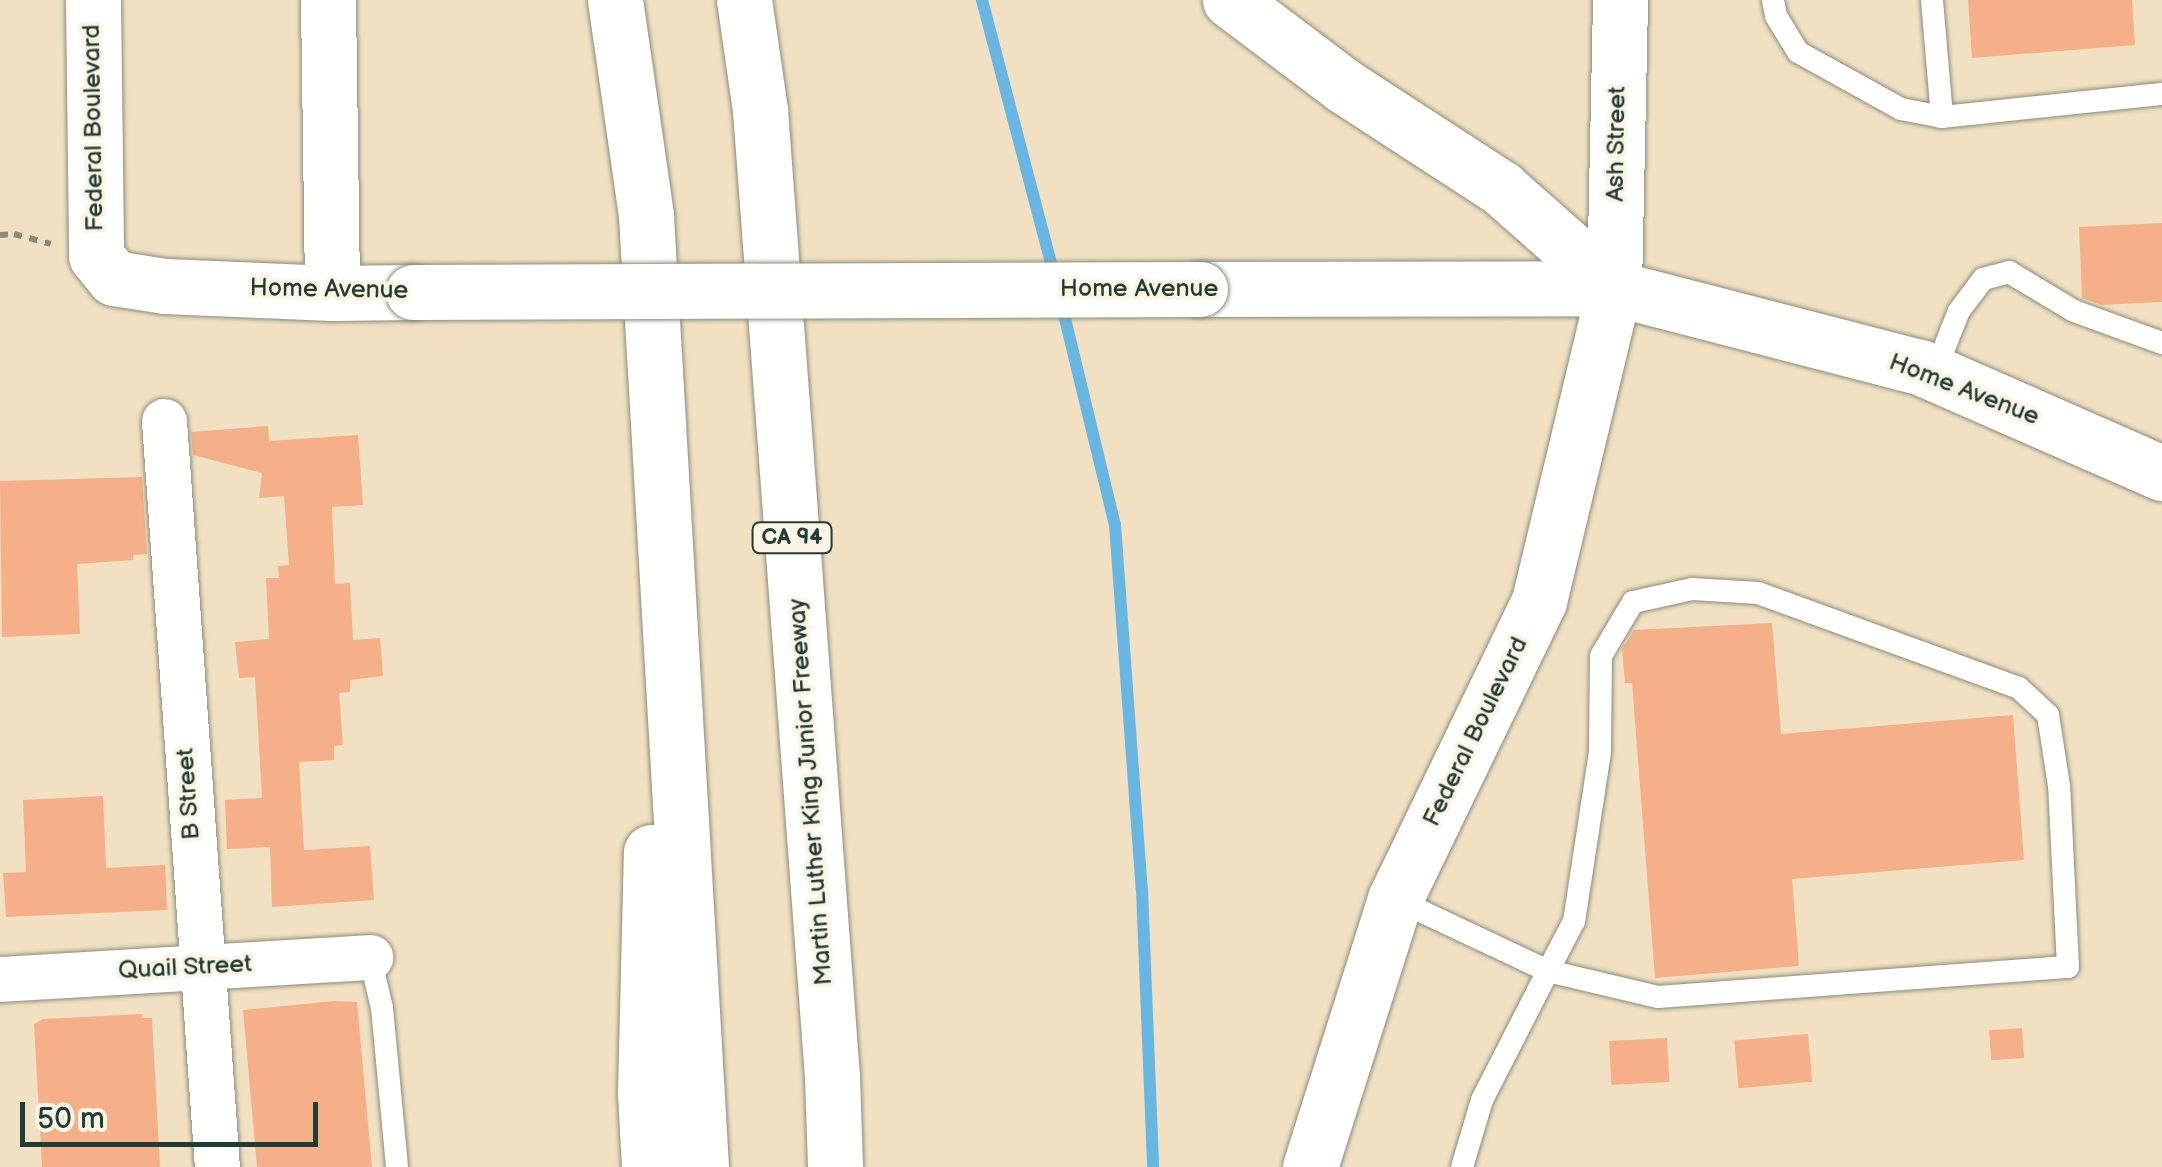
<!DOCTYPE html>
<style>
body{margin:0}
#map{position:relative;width:2162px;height:1167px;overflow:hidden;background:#f2e0c2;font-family:"Balsamiq Sans",sans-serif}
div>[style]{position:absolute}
.stream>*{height:12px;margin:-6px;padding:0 6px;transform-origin:6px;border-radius:6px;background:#68b6e2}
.building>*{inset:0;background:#f6b089;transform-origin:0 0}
.path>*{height:6px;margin-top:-3px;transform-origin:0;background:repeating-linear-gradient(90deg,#888e7b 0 8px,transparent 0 16px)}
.roads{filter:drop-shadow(0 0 2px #888e7b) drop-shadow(0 0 2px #888e7b)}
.lane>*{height:22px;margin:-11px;padding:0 11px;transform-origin:11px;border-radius:11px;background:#fff}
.street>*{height:45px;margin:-22.5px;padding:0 22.5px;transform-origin:22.5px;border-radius:22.5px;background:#fff}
.secondary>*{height:55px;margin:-27.5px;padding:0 27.5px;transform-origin:27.5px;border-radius:27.5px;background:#fff}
.primary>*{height:55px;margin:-27.5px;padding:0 27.5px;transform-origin:27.5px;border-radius:27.5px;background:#fff}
.highway>*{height:55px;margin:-27.5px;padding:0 27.5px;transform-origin:27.5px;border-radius:27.5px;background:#fff}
.bridges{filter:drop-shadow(0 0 2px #888e7b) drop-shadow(0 0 2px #888e7b)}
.primary-bridge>*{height:55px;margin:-27.5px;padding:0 27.5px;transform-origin:27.5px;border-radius:27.5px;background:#fff}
span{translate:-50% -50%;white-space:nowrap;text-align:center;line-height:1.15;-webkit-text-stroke:8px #fcf5e5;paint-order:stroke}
.shield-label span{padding:2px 8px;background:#fcf5e5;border:2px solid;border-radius:8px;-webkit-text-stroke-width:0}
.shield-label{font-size:22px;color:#1f3d34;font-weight:700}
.street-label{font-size:25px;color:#1f3d34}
.scale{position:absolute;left:20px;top:1102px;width:298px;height:45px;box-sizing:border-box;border:5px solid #1f3d34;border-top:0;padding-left:12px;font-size:30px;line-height:35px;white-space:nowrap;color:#1f3d34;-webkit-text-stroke:8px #fcf5e5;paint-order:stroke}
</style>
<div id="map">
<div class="stream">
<div style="left:982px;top:0;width:287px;rotate:75.3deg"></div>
<div style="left:1061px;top:302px;width:229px;rotate:76.4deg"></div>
<div style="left:1115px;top:525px;width:366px;rotate:85.8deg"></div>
<div style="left:1142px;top:890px;width:277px;rotate:87.7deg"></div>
</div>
<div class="building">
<div style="clip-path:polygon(1968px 0,2132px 0,2135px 45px,1972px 58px)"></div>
<div style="clip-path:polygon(2162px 223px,2162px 302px,2102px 305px,2082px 298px,2079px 227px)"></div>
<div style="clip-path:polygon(268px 426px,269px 441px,358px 435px,363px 505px,332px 507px,335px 584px,350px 583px,353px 640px,380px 638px,383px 676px,350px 680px,350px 692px,339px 693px,343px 745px,334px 746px,334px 760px,299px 762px,304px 850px,370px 846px,374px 900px,272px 907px,270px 847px,227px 849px,225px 800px,262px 798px,255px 677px,239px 678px,235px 642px,269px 639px,266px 578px,279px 578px,278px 566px,289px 565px,284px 496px,259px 498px,262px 473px,193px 455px,191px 432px)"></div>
<div style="clip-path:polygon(142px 477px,147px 554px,133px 555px,133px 560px,77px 564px,80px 634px,2px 637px,0 481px)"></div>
<div style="clip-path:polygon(1772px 623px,1781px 734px,2013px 715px,2024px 860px,1792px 879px,1799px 966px,1655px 978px,1632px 683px,1625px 683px,1622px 649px,1634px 630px)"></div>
<div style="clip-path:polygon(103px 796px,106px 868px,165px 865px,167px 910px,6px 917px,3px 873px,26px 872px,23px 800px)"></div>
<div style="clip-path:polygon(334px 1001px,357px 1002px,372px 1167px,257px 1167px,243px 1010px)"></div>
<div style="clip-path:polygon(142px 1014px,142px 1018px,152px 1018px,160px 1167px,42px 1167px,34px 1024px,43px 1019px)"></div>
<div style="left:2022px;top:1028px;width:30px;height:33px;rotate:86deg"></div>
<div style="left:1808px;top:1034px;width:48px;height:74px;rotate:85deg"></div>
<div style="left:1667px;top:1038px;width:44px;height:58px;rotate:87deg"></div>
</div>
<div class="path">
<div style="left:0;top:235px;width:14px;rotate:-4deg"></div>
<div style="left:14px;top:234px;width:38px;rotate:15deg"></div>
</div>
<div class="roads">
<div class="lane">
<div style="left:1773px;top:0;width:16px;rotate:79deg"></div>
<div style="left:1776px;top:16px;width:42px;rotate:58.6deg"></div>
<div style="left:1798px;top:52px;width:118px;rotate:29deg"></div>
<div style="left:1901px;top:109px;width:42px;rotate:11deg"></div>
<div style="left:1942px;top:117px;width:117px;rotate:-94.9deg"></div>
<div style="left:1942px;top:117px;width:221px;rotate:-6deg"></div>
<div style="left:1934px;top:374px;width:68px;rotate:-68.4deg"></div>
<div style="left:1959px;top:311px;width:40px;rotate:-53deg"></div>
<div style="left:1983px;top:279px;width:27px;rotate:-15deg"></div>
<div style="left:2009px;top:272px;width:76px;rotate:31deg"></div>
<div style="left:2074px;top:311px;width:94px;rotate:20deg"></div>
<div style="left:1395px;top:899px;width:169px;rotate:25.2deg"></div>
<div style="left:1548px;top:971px;width:113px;rotate:13.3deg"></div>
<div style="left:1658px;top:997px;width:411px;rotate:-4.2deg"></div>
<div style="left:2068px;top:967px;width:181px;rotate:-92.8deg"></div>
<div style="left:2059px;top:786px;width:72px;rotate:-98.8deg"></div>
<div style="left:2048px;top:715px;width:40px;rotate:-137deg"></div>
<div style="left:2019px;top:688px;width:278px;rotate:-160deg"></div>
<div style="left:1758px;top:593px;width:66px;rotate:-176.5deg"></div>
<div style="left:1692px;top:589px;width:60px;rotate:167.6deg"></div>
<div style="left:1633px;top:602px;width:63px;rotate:120.7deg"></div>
<div style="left:1601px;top:656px;width:96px;rotate:90.6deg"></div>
<div style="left:1600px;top:752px;width:171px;rotate:98.7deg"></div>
<div style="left:1574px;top:921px;width:56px;rotate:117.5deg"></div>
<div style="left:1548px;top:971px;width:145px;rotate:117.1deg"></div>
<div style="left:1482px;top:1100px;width:70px;rotate:106.6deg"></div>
<div style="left:370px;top:957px;width:52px;rotate:76.8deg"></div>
<div style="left:382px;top:1008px;width:160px;rotate:84.6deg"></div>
</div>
<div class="street">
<div style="left:164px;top:421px;width:748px;rotate:85.94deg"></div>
<div style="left:0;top:979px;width:371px;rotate:-3.4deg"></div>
</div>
<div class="secondary">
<div style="left:93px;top:0;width:256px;rotate:89.3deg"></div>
<div style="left:96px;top:256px;width:28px;rotate:51deg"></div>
<div style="left:114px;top:278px;width:52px;rotate:8.9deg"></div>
<div style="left:165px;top:286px;width:167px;rotate:2.4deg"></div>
<div style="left:1310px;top:1167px;width:281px;rotate:-72.4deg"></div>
<div style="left:1395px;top:899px;width:331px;rotate:-64.2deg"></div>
<div style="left:1539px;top:601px;width:322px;rotate:-76.5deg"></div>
<div style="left:1614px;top:288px;width:288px;rotate:-88.8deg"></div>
</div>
<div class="primary">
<div style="left:1200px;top:289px;width:414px;rotate:-0.1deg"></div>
<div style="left:1614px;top:288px;width:316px;rotate:14.5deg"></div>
<div style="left:1920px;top:367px;width:264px;rotate:23.7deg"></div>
<div style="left:332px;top:293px;width:81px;rotate:-0.7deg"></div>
</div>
<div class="highway">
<div style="left:328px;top:0;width:293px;rotate:89.2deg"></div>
<div style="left:615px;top:0;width:218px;rotate:81.8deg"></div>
<div style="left:646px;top:216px;width:953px;rotate:86.69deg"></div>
<div style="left:744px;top:0;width:111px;rotate:81.7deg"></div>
<div style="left:760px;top:110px;width:969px;rotate:85.74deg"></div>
<div style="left:832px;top:1076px;width:91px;rotate:88.1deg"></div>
<div style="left:1230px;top:0;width:143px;rotate:37deg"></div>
<div style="left:1344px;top:86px;width:187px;rotate:33deg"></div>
<div style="left:1501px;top:188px;width:151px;rotate:41.5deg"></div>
<div style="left:649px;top:1167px;width:74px;rotate:-93.1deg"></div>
<div style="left:645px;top:1093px;width:241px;rotate:-88.6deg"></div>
</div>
</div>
<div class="bridges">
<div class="primary-bridge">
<div style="left:413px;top:292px;width:787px;rotate:-0.22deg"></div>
</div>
</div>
<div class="shield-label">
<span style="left:792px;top:538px">CA 94</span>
</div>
<div class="street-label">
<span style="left:94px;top:128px;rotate:-91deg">Federal Boulevard</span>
<span style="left:1617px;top:144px;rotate:-89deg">Ash Street</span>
<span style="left:1139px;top:289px">Home Avenue</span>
<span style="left:329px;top:290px;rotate:1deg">Home Avenue</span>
<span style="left:1964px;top:390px;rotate:21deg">Home Avenue</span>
<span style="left:1476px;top:732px;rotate:-64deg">Federal Boulevard</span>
<span style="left:811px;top:792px;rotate:-94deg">Martin Luther King Junior Freeway</span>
<span style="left:189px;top:794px;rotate:-94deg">B Street</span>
<span style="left:185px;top:968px;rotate:-3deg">Quail Street</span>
</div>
<div class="scale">50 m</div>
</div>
